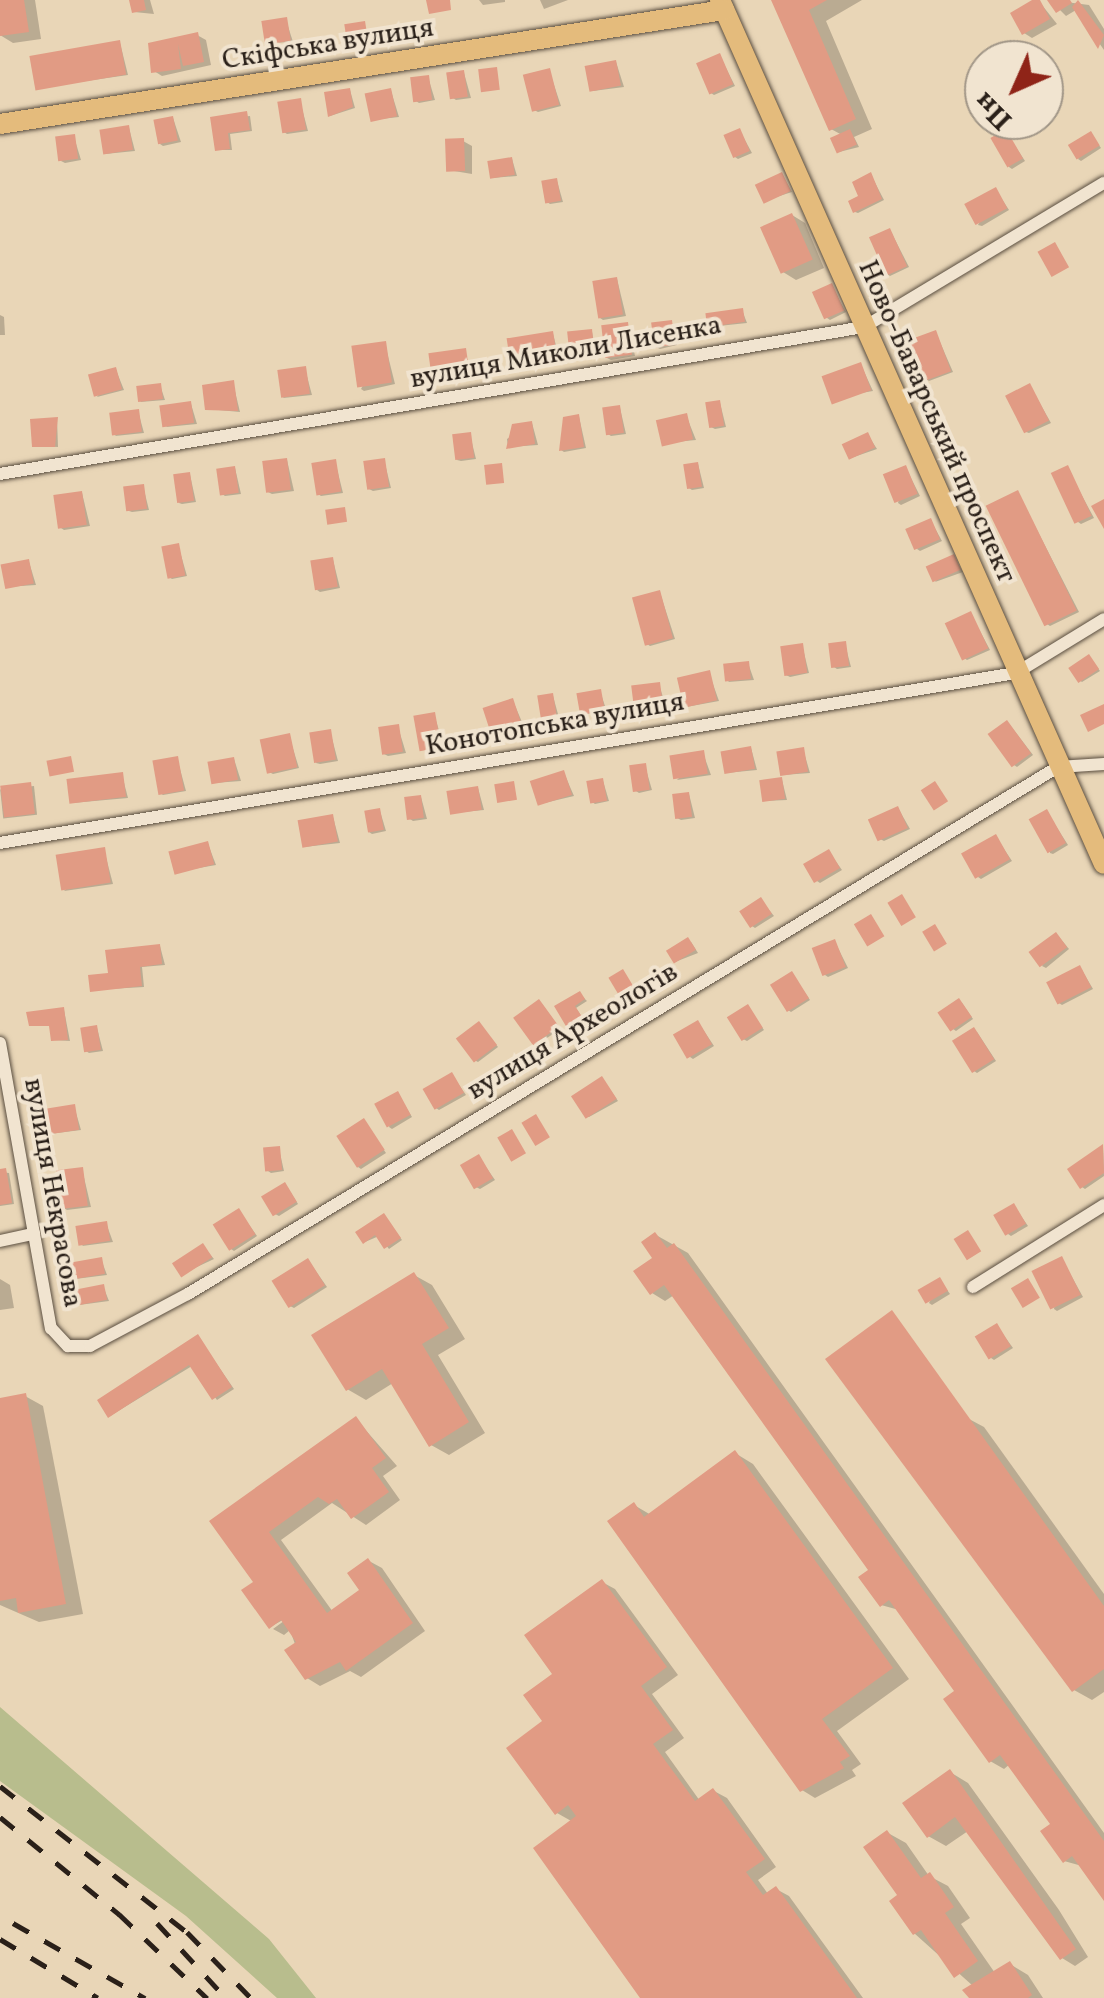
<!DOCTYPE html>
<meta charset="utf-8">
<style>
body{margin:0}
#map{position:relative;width:1104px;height:1998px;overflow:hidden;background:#e9d6b7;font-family:Vollkorn,serif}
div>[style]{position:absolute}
.green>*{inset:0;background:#b8bd8d}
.shadow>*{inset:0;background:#0003;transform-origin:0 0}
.building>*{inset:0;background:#e19b84;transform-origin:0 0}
.roads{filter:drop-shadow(0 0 2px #5a4e40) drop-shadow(0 0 2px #5a4e40)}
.minor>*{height:12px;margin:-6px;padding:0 6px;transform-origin:6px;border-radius:6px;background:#f1e4d0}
.primary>*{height:20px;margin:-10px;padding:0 10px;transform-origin:10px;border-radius:10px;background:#e4bb7c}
.rail>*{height:5px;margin-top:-2.5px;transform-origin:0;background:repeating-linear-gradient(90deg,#2a2019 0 18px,transparent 0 36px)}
span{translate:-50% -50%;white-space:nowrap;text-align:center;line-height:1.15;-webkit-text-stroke:8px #f1e4d0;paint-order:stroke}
.street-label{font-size:28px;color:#2a2019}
.north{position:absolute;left:964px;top:40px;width:100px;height:100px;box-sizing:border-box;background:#f1e4d0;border:2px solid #a19687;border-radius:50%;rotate:225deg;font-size:28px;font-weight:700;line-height:40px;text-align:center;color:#2a2019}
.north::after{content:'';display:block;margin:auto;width:35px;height:45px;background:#8f2418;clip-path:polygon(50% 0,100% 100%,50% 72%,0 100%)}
</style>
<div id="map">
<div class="green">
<div style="clip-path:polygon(0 1707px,269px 1939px,316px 1998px,277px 1998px,186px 1916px,0 1781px)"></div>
</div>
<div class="shadow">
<div style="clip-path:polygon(0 0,35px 0,41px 39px,13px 43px,0 35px)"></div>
<div style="clip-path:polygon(132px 0,150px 0,154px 14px,134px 12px)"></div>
<div style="clip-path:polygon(479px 0,505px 0,505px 2px,483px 5px)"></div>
<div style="clip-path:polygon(540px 0,568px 0,544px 9px)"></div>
<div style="clip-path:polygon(775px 0,862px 0,826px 21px,872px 129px,854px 137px,859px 147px,839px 152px,842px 135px,831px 129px)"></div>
<div style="clip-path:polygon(1038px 0,1057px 24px,1032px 38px,1024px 33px)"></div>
<div style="clip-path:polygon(1050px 0,1089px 5px,1104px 29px,1104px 50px,1076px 10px,1066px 16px)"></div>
<div style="clip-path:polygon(286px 20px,293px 42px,267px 43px)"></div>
<div style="clip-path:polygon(197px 35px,206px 40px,211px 65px,162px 76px,154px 71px,151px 45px)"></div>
<div style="clip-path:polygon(120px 43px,128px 75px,37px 88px)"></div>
<div style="clip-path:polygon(720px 56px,735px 86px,714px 95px,711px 93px)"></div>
<div style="clip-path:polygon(616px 62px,624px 87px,593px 91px)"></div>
<div style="clip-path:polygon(549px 70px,561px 106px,538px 112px,534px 110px)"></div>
<div style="clip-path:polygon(464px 73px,471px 98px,456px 100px,453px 98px)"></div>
<div style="clip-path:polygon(428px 77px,435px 100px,419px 103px,416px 101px)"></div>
<div style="clip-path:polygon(350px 90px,355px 108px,330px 116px)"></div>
<div style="clip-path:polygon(391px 91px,399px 117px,372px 120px)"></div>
<div style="clip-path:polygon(300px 101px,308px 131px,287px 134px,284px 132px)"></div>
<div style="clip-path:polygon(250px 116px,252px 131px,230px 134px,232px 150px,218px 150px,213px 119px)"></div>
<div style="clip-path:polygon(173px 118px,181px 142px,163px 146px,160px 144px)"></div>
<div style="clip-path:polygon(129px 128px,135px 151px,105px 154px)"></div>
<div style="clip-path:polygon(740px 131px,752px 153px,738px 159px,735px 157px)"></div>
<div style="clip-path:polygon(1006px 132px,1025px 161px,1012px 169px,1009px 167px)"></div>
<div style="clip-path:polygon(1091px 134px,1101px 148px,1081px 161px,1078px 159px)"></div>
<div style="clip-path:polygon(74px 137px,81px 160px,65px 163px,61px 161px)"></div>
<div style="clip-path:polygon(463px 141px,472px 146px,472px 174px,448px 170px)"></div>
<div style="clip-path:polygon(512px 159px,517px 176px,492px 178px)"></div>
<div style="clip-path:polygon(782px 174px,792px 192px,764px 201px)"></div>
<div style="clip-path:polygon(871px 175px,884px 200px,858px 213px,855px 212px)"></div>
<div style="clip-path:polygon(557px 181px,563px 202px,550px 204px,547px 202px)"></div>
<div style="clip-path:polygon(996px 190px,1009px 210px,982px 226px,978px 225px)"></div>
<div style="clip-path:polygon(792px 215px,805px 223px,824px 268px,796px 280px,783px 272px)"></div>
<div style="clip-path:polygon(890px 230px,909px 267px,890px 276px,887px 274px)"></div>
<div style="clip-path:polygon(617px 279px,626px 316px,603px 320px,600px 318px)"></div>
<div style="clip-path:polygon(831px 286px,846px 312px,830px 320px,827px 318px)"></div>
<div style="clip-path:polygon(742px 310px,747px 323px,709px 327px)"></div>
<div style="clip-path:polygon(0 315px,4px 317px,5px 335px,0 335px)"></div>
<div style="clip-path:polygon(671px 322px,677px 345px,660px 349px,656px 347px)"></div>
<div style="clip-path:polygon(628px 325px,635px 356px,611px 360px,607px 358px)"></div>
<div style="clip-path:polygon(592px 332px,597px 358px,572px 360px)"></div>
<div style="clip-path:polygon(936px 333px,953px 372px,929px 381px,926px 379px)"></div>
<div style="clip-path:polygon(553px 334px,559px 357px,513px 363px)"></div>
<div style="clip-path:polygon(385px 344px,395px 384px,364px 391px,361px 389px)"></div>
<div style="clip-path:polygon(465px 351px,472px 378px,435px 381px)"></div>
<div style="clip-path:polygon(861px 365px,873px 391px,831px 398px)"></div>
<div style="clip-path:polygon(305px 369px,312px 395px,283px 398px)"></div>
<div style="clip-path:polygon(116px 370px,124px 390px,97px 397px)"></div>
<div style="clip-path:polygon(233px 383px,240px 412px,208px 409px)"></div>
<div style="clip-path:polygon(160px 385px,165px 400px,140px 402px)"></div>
<div style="clip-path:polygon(1030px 386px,1051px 423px,1029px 433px,1026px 432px)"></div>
<div style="clip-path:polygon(720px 403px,726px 427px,715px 429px,711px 427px)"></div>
<div style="clip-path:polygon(191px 404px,197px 424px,166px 427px)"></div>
<div style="clip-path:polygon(620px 408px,626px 434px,611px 436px,608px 434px)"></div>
<div style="clip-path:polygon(138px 411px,144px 433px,115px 436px)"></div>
<div style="clip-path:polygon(686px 415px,696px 440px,664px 443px)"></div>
<div style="clip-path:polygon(579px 417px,586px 448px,564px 452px,561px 450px)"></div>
<div style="clip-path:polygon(57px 419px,58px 447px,35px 446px)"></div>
<div style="clip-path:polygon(532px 423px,538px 445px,508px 447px,507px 439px)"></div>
<div style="clip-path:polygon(470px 435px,476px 459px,461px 461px,457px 460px)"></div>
<div style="clip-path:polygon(868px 435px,877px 449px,851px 458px)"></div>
<div style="clip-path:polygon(287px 460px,294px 491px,272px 494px,268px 492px)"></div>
<div style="clip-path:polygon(384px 460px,391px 488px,373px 491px,369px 489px)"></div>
<div style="clip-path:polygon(335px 461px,343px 493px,321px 496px,318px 494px)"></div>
<div style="clip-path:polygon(698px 464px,704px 488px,692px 490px,689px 488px)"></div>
<div style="clip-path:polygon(235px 468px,241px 494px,225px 496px,222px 494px)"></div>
<div style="clip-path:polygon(906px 468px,920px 496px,901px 505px,898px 503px)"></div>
<div style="clip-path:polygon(1067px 468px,1094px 518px,1081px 524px,1078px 522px)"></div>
<div style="clip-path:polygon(190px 475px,196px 502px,182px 504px,179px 503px)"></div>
<div style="clip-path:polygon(143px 486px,149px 510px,132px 512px,129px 511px)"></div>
<div style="clip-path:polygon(82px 493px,90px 526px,64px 530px,61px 528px)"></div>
<div style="clip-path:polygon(1018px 493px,1079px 612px,1050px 626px,1047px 624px)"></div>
<div style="clip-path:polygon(931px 521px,942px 541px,920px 551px,917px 549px)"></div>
<div style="clip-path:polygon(178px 545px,187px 576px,172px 579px,169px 577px)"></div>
<div style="clip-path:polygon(953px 557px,963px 572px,935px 582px)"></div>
<div style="clip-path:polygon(333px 560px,340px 588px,320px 592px,317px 590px)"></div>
<div style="clip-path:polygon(29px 562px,36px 585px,5px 587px)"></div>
<div style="clip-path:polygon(660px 593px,675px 639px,650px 646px,647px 644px)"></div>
<div style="clip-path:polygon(971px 614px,990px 650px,967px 660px,964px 658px)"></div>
<div style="clip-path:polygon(845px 644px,851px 667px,837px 669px,834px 667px)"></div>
<div style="clip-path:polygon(802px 645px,809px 673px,790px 677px,786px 675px)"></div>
<div style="clip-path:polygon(1089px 656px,1100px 671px,1082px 682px,1079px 680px)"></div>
<div style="clip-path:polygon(748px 663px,754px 680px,728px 682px)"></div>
<div style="clip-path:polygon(709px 673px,719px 701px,686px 707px)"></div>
<div style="clip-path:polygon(659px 685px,666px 706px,637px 709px)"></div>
<div style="clip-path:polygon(600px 691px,607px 712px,582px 714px)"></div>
<div style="clip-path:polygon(553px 696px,561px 725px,548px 727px,545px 726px)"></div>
<div style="clip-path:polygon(513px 701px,525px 729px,499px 738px,496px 737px)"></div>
<div style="clip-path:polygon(434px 714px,444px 747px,425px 750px,422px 748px)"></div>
<div style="clip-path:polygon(1010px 725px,1033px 755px,1017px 767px,1014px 765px)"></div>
<div style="clip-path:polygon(398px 727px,406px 753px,388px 756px,384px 754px)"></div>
<div style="clip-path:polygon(330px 731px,338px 761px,320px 764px,316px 763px)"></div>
<div style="clip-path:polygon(289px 736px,299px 768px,273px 774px,269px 772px)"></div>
<div style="clip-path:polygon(751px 748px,757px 770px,726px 773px)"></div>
<div style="clip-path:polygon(803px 749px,810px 773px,783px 775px)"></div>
<div style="clip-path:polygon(703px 753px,711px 775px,677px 780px)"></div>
<div style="clip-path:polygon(177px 758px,186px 791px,163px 795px,160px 793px)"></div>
<div style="clip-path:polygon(234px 759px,241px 781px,214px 783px)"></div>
<div style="clip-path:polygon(645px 766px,652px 790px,639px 793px,636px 791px)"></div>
<div style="clip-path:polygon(564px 773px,574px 796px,540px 804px)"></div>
<div style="clip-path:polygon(122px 775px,128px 798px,72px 803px)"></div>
<div style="clip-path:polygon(782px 780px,787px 800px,764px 801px)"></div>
<div style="clip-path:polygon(603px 781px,609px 801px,595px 804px,592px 802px)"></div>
<div style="left:34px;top:786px;width:29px;height:34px;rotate:84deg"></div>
<div style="clip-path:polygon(478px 788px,484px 810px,452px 813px)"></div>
<div style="clip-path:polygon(689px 794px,695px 818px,681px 820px,677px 818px)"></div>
<div style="clip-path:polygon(421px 797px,427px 819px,413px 821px,410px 819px)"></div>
<div style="clip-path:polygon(898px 808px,910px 829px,884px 841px,880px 839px)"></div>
<div style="clip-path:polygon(380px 811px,386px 831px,372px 834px,369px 832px)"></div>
<div style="clip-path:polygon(1047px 812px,1068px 845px,1053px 854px,1050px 853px)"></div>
<div style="clip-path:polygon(333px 817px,340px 843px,304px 847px)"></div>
<div style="clip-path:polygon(996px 837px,1012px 861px,981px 879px,978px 877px)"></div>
<div style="clip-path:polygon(208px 844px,216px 865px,176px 872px)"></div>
<div style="clip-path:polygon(104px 850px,113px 884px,64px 891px)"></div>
<div style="clip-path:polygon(829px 852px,842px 870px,820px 883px,817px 881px)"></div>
<div style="clip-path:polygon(761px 900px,774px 916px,755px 928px,752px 926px)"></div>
<div style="clip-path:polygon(1059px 937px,1069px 949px,1046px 968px,1042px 966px)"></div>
<div style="clip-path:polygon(691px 942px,698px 953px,675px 962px)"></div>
<div style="clip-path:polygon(835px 942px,848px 968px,828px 977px,825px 975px)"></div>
<div style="clip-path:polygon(160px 946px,165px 965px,142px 967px,144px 987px,92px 990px)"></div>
<div style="clip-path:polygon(1080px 967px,1093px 989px,1062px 1005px,1059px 1003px)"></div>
<div style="clip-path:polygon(792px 974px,810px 1000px,791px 1012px,788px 1010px)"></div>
<div style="clip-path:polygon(580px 994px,587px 1001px,576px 1008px,588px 1026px,575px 1033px,557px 1007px)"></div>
<div style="clip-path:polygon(962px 1003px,973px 1019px,956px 1031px,953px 1029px)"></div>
<div style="clip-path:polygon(542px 1004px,560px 1029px,537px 1045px,534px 1044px)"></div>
<div style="clip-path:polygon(748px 1007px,764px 1030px,747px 1041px,743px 1039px)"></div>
<div style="clip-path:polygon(64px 1010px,70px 1041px,54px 1040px,52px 1026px,31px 1025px)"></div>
<div style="clip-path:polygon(698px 1022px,714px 1046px,693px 1059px,690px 1057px)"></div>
<div style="clip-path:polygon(479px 1024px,498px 1047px,478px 1062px,474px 1060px)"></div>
<div style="clip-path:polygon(97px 1028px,103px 1051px,89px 1053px,86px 1051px)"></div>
<div style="clip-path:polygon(977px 1032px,996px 1061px,977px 1073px,974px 1071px)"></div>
<div style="clip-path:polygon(452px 1075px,466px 1095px,439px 1110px,436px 1108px)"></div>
<div style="clip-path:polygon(602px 1078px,618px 1101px,589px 1117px,586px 1116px)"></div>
<div style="clip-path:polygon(398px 1094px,412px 1117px,392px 1129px,389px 1127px)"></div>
<div style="clip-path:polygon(74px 1106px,81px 1130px,49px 1134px)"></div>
<div style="clip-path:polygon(364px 1121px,386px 1153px,361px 1169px,358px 1167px)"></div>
<div style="clip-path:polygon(1103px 1147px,1104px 1176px,1085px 1189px,1082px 1187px)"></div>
<div style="clip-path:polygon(279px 1149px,284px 1171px,271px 1173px,268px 1171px)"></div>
<div style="clip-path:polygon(479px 1157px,495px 1180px,480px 1189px,476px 1187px)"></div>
<div style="clip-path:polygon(82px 1169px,91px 1207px,67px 1210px,64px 1208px)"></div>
<div style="clip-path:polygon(0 1172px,9px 1173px,14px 1204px,0 1206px)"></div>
<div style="clip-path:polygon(285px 1184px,298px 1204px,279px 1216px,275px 1214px)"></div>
<div style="clip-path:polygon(1014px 1206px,1028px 1226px,1011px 1236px,1008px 1234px)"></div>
<div style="clip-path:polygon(239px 1211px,257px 1236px,234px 1251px,231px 1249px)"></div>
<div style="clip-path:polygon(384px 1216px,402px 1240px,389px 1249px,379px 1236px,365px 1242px)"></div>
<div style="clip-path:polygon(106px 1223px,113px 1242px,82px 1246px)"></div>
<div style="clip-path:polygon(656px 1235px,688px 1253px,1104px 1833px,1104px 1897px,1082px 1866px,1064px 1861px,1053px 1825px,1010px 1764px,1004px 1769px,990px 1761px,957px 1691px,899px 1610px,881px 1605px,871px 1570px,674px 1295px,665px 1301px,652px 1293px)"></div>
<div style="clip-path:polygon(203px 1246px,214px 1259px,182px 1274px)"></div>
<div style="clip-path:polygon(101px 1259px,107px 1275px,75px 1279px)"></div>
<div style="clip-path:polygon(1062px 1259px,1083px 1297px,1057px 1311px,1054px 1309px)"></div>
<div style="clip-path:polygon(308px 1260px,327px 1287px,294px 1308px,290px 1306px)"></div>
<div style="clip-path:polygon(414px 1275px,432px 1285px,465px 1339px,438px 1355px,485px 1433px,449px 1455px,431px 1445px,393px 1383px,366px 1400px,347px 1389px)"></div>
<div style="clip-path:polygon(0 1279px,10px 1285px,14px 1308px,0 1310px)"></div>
<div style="clip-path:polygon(940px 1280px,950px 1294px,932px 1305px,929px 1303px)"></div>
<div style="clip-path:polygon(103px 1286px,109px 1301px,79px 1305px)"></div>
<div style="clip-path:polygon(997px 1326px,1013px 1348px,994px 1360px,991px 1358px)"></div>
<div style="clip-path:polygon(198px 1337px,234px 1389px,217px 1400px,192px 1366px,110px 1416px)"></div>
<div style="clip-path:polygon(25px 1396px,43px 1406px,83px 1614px,39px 1622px,0 1605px,0 1400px)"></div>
<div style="clip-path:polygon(356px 1419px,397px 1466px,383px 1476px,400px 1500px,366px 1525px,332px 1503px,281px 1540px,333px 1612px,363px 1591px,369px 1561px,382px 1568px,425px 1631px,361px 1677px,350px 1671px,320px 1686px,307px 1678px,290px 1630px,284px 1635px,273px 1629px,292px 1615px,270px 1627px,256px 1582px,213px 1521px)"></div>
<div style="clip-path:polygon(969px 1419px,984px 1427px,1104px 1594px,1104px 1692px,1092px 1700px,1074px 1690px)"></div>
<div style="clip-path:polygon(735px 1453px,753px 1464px,909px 1679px,837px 1731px,861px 1764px,852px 1770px,856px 1776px,815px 1798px,802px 1790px,634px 1505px,651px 1515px)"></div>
<div style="clip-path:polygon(602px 1582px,615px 1589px,678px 1675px,652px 1694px,684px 1738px,665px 1752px,700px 1801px,714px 1791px,727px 1798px,776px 1867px,758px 1880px,768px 1894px,776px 1889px,789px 1896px,863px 1998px,644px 1998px,573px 1822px,557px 1813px,546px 1722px,555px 1675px)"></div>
<div style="clip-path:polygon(950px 1772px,968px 1783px,1059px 1910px,1088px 1957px,1075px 1966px,1062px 1958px,968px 1831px,946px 1846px,928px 1836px)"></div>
<div style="clip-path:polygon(888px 1833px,906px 1843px,929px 1876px,948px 1886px,970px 1918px,961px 1924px,995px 1973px,1010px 1964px,1028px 1975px,1043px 1998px,972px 1998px,973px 1986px,914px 1933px)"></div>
</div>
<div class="building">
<div style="clip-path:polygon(0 0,24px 0,29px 32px,0 36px)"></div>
<div style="clip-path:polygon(129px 0,144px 0,146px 10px,132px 13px)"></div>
<div style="clip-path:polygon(426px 0,450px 0,451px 10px,429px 14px)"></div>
<div style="clip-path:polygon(771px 0,827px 0,809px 10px,856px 119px,829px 131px)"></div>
<div style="clip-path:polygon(1032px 0,1040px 0,1050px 19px,1022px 35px,1010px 13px)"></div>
<div style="clip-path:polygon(1047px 0,1070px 0,1072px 3px,1056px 13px)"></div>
<div style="clip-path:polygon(1078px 0,1104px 35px,1098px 49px,1072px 7px)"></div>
<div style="left:287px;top:17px;width:24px;height:26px;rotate:81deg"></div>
<div style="left:365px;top:21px;width:18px;height:21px;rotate:81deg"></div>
<div style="clip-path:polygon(198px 32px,204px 62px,183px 66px,178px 44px,181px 69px,151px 73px,148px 43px)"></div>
<div style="left:120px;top:40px;width:35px;height:92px;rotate:80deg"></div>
<div style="left:720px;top:53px;width:34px;height:26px;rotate:67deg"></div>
<div style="left:616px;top:60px;width:26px;height:32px;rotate:79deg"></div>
<div style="left:497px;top:67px;width:23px;height:19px;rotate:83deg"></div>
<div style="left:550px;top:68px;width:38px;height:28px;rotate:76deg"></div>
<div style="left:464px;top:70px;width:27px;height:18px;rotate:82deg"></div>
<div style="left:429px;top:75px;width:25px;height:19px;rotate:83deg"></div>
<div style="clip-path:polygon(350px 88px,353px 107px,328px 117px,324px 92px)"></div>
<div style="left:391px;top:88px;width:29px;height:27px;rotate:78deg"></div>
<div style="left:301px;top:98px;width:32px;height:24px;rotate:81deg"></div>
<div style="clip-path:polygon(247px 111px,250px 130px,228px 133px,230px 149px,215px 151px,210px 117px)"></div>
<div style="left:173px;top:116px;width:25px;height:20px;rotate:79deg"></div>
<div style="left:129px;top:125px;width:25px;height:30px;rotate:81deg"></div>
<div style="left:740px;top:128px;width:25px;height:18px;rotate:67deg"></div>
<div style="left:850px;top:129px;width:17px;height:22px;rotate:66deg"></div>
<div style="left:1006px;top:129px;width:34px;height:18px;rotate:60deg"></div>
<div style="left:1091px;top:131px;width:17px;height:27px;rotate:59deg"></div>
<div style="left:75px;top:134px;width:25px;height:20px;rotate:83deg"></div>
<div style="left:464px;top:138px;width:33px;height:19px;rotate:88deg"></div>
<div style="left:512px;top:157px;width:18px;height:25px;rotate:81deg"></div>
<div style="left:782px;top:172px;width:21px;height:30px;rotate:65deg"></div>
<div style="clip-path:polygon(871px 172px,882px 199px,853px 213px,848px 201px,858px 196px,852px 182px)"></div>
<div style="left:557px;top:178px;width:23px;height:16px;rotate:80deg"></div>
<div style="left:996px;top:187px;width:24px;height:36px;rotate:62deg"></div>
<div style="left:792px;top:213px;width:51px;height:35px;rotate:66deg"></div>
<div style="left:890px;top:228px;width:42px;height:23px;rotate:66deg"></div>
<div style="left:1055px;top:242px;width:29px;height:20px;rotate:61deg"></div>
<div style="left:617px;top:277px;width:38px;height:25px;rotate:81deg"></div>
<div style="left:832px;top:283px;width:30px;height:22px;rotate:66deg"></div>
<div style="left:743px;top:308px;width:14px;height:38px;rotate:82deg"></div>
<div style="left:672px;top:320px;width:25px;height:21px;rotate:83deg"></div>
<div style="left:628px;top:322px;width:33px;height:27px;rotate:83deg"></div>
<div style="left:592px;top:329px;width:28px;height:25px;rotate:84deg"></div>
<div style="left:936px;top:330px;width:44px;height:29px;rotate:70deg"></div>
<div style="left:553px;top:331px;width:26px;height:47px;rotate:81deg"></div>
<div style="left:386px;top:341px;width:42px;height:35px;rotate:82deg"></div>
<div style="left:466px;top:348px;width:29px;height:38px;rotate:82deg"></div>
<div style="left:861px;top:362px;width:30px;height:42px;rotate:70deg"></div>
<div style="left:306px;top:366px;width:28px;height:29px;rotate:82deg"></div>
<div style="left:116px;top:367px;width:23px;height:29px;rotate:75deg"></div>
<div style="clip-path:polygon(234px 380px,238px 411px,205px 410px,202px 385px)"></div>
<div style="left:161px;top:383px;width:16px;height:25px;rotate:83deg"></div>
<div style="left:1030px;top:383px;width:42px;height:28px;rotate:63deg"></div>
<div style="left:720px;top:400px;width:26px;height:15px;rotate:81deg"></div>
<div style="left:191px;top:401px;width:22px;height:32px;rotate:82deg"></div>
<div style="left:620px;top:405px;width:28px;height:18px;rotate:82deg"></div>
<div style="left:139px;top:409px;width:23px;height:30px;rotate:83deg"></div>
<div style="left:687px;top:413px;width:27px;height:32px;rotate:77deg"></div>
<div style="clip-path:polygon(579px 414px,584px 447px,559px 451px,563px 417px)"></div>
<div style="clip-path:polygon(58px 417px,55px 447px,32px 447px,30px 419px)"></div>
<div style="clip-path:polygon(532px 421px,535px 444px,506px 449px,512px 424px)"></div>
<div style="left:471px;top:432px;width:26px;height:19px;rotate:83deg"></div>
<div style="left:868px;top:432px;width:17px;height:29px;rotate:65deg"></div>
<div style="left:287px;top:458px;width:32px;height:25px;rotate:83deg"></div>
<div style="left:385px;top:458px;width:29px;height:22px;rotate:82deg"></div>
<div style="left:336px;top:459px;width:33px;height:25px;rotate:81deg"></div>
<div style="left:698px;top:462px;width:25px;height:15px;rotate:81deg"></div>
<div style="left:502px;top:463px;width:20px;height:18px;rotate:84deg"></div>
<div style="left:906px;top:465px;width:31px;height:25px;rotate:68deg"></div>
<div style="left:1068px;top:465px;width:56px;height:19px;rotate:65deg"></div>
<div style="left:235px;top:466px;width:27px;height:19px;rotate:82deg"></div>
<div style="left:190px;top:472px;width:29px;height:17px;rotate:82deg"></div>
<div style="left:144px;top:484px;width:25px;height:21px;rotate:83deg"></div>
<div style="left:1018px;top:490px;width:134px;height:36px;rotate:64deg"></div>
<div style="left:82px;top:491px;width:34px;height:29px;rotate:82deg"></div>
<div style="clip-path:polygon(1104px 499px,1104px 529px,1091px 506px)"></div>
<div style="left:345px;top:507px;width:15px;height:20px;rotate:82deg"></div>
<div style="left:931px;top:518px;width:23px;height:28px;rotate:67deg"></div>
<div style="left:179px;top:543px;width:33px;height:18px;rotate:79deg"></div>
<div style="left:954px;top:554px;width:17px;height:31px;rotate:66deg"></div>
<div style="left:333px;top:557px;width:30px;height:23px;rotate:81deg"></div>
<div style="left:29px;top:559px;width:25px;height:29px;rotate:79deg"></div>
<div style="left:660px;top:590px;width:50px;height:29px;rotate:75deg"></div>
<div style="left:971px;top:611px;width:41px;height:29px;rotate:65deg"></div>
<div style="left:846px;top:641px;width:25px;height:18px;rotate:83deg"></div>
<div style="left:803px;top:643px;width:30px;height:23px;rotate:82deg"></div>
<div style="left:1089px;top:654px;width:18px;height:25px;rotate:56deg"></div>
<div style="left:749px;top:661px;width:18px;height:26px;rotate:84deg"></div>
<div style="left:710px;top:670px;width:31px;height:34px;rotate:77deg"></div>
<div style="left:660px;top:682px;width:24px;height:29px;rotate:83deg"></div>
<div style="left:601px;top:689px;width:22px;height:25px;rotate:80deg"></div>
<div style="left:553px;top:693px;width:31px;height:16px;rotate:81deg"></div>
<div style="left:513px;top:698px;width:32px;height:32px;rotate:72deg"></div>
<div style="clip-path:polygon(1104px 704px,1104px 724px,1088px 732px,1080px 715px)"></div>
<div style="left:435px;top:712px;width:36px;height:22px;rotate:80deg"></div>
<div style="left:1007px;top:720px;width:41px;height:24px;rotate:54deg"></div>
<div style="left:399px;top:724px;width:28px;height:21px;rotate:82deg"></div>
<div style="left:331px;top:729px;width:31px;height:22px;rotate:81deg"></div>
<div style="left:290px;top:733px;width:35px;height:31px;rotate:78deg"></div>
<div style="left:751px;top:746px;width:23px;height:31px;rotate:80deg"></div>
<div style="left:804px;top:747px;width:25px;height:28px;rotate:81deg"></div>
<div style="left:704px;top:750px;width:24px;height:35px;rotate:81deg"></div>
<div style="left:71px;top:756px;width:16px;height:25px;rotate:79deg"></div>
<div style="left:178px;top:756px;width:35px;height:26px;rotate:80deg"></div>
<div style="left:234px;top:757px;width:23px;height:27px;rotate:80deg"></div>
<div style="left:646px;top:763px;width:27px;height:17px;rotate:82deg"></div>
<div style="left:564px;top:770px;width:26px;height:36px;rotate:72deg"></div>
<div style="left:123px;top:772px;width:25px;height:57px;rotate:83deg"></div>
<div style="left:782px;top:777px;width:22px;height:23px;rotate:82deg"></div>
<div style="left:603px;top:778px;width:23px;height:17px;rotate:80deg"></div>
<div style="left:514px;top:781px;width:19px;height:20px;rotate:81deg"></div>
<div style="left:935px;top:781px;width:24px;height:17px;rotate:57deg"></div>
<div style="left:31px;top:782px;width:32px;height:31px;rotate:83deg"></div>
<div style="left:478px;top:786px;width:24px;height:32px;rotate:81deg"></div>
<div style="left:689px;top:792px;width:25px;height:17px;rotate:83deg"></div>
<div style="left:421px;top:795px;width:23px;height:17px;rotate:83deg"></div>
<div style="left:898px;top:806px;width:24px;height:33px;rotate:66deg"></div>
<div style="left:380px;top:808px;width:22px;height:16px;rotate:80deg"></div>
<div style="left:1047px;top:809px;width:39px;height:21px;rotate:61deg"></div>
<div style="left:333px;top:814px;width:28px;height:36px;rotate:80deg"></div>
<div style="left:996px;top:834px;width:29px;height:40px;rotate:61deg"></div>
<div style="left:208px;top:841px;width:24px;height:41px;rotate:75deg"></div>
<div style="left:105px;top:847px;width:36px;height:50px;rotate:81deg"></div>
<div style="left:829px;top:849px;width:22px;height:30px;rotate:60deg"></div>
<div style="left:902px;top:894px;width:27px;height:17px;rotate:59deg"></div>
<div style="left:761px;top:897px;width:20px;height:26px;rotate:57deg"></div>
<div style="left:871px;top:914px;width:26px;height:20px;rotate:59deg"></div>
<div style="left:935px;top:924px;width:23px;height:15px;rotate:59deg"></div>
<div style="left:1056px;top:932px;width:19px;height:34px;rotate:54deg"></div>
<div style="left:688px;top:937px;width:15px;height:26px;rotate:58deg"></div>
<div style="left:835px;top:939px;width:30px;height:25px;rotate:69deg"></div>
<div style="clip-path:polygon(160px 944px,162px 964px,140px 967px,142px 986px,90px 992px,88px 975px,108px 973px,105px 950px)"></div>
<div style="left:1080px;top:965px;width:25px;height:38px;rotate:63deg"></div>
<div style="left:623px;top:969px;width:23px;height:17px;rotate:59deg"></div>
<div style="left:792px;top:971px;width:32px;height:26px;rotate:58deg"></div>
<div style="clip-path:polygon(580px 991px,585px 999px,575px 1006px,586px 1023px,570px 1033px,554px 1006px)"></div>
<div style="left:959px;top:998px;width:23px;height:26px;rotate:56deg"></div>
<div style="left:539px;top:999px;width:34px;height:32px;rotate:54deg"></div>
<div style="left:748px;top:1004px;width:28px;height:25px;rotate:58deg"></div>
<div style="clip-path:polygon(64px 1007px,68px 1040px,51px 1041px,49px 1026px,29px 1026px,26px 1012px)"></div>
<div style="left:698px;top:1020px;width:28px;height:29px;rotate:60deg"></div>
<div style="left:479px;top:1021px;width:30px;height:29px;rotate:53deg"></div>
<div style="left:97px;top:1025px;width:25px;height:17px;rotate:81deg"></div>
<div style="left:974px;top:1027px;width:38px;height:26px;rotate:58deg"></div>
<div style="left:452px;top:1072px;width:24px;height:34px;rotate:60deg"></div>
<div style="left:602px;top:1076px;width:27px;height:37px;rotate:57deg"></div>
<div style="left:398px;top:1091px;width:27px;height:27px;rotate:62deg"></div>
<div style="left:75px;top:1104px;width:26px;height:33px;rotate:81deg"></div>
<div style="left:536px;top:1114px;width:27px;height:17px;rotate:59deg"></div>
<div style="left:364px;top:1118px;width:38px;height:33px;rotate:57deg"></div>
<div style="left:512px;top:1129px;width:28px;height:17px;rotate:60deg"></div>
<div style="clip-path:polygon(1103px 1144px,1104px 1173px,1080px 1189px,1067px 1169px)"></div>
<div style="left:280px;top:1146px;width:24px;height:17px;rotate:85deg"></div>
<div style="left:479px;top:1154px;width:28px;height:22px;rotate:60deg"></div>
<div style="left:83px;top:1167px;width:39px;height:27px;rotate:83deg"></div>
<div style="clip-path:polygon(6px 1168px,12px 1203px,0 1205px,0 1169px)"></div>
<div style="left:285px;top:1182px;width:23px;height:28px;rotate:59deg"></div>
<div style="left:1014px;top:1203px;width:24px;height:24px;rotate:60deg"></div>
<div style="left:239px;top:1208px;width:31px;height:31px;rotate:58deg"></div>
<div style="clip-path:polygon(384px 1213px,401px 1238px,384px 1249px,375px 1235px,363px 1244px,355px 1232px)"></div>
<div style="left:107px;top:1221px;width:20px;height:32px;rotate:81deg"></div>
<div style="left:968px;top:1230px;width:25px;height:17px;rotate:58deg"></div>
<div style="clip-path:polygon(655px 1232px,667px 1248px,674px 1243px,1104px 1841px,1104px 1901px,1072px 1856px,1063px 1863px,1040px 1831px,1050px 1824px,1000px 1755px,989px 1763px,943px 1699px,954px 1691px,889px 1600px,880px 1607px,858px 1577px,868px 1570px,664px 1285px,650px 1295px,633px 1271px,652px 1258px,641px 1242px)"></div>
<div style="left:203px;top:1243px;width:17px;height:37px;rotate:57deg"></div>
<div style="left:1062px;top:1256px;width:43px;height:34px;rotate:64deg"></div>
<div style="left:102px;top:1257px;width:17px;height:33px;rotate:80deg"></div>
<div style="left:308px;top:1258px;width:32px;height:43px;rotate:58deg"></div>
<div style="clip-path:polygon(414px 1272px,449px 1328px,422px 1344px,469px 1422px,429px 1447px,382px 1369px,346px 1391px,311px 1335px)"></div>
<div style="left:940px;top:1277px;width:16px;height:26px;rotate:60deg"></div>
<div style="left:1028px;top:1278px;width:23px;height:20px;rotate:59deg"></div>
<div style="left:104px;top:1284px;width:16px;height:31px;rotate:79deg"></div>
<div style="clip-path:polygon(892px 1310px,1104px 1606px,1104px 1669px,1072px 1692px,825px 1359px)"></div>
<div style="left:997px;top:1323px;width:27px;height:26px;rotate:59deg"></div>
<div style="clip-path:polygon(198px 1334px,232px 1387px,212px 1400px,189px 1365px,108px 1418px,97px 1400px)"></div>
<div style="clip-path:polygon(26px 1393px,66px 1604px,18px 1613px,16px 1598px,0 1601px,0 1398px)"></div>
<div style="clip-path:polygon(356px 1416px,386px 1458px,372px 1468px,389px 1492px,351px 1519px,337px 1499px,329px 1504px,318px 1497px,269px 1532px,327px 1613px,359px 1590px,347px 1573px,368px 1558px,413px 1623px,346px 1671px,340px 1662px,305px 1680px,284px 1650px,296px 1642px,281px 1620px,269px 1629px,241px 1590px,253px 1582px,209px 1521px)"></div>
<div style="clip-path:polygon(735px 1450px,893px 1668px,822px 1719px,850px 1756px,840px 1762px,844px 1768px,800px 1792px,607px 1521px,634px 1502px,644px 1517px)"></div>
<div style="clip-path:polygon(602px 1579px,667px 1667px,641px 1686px,673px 1730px,653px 1744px,695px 1801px,713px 1788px,765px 1859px,746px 1872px,763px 1895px,776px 1886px,857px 1998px,640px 1998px,533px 1848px,576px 1816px,568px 1805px,555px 1815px,506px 1748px,542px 1721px,523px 1695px,552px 1674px,524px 1635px)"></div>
<div style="clip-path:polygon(950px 1769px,1076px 1949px,1060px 1960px,955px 1817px,927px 1838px,902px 1803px)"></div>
<div style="clip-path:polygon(887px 1830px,921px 1878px,930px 1872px,954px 1907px,945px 1913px,978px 1961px,954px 1978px,921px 1930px,913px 1935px,889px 1901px,897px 1895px,863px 1847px)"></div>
<div style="clip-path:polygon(1010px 1961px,1032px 1995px,1028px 1998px,969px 1998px,962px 1990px)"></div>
</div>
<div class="roads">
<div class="minor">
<div style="left:0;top:474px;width:876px;rotate:-9.66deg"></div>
<div style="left:864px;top:327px;width:280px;rotate:-31deg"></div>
<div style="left:0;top:843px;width:1030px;rotate:-9.5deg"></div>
<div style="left:1016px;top:673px;width:103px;rotate:-31.5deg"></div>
<div style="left:0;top:1043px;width:290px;rotate:79.9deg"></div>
<div style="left:51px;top:1328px;width:25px;rotate:47deg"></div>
<div style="left:68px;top:1346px;width:22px"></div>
<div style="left:90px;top:1346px;width:111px;rotate:-28deg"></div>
<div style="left:188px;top:1294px;width:1017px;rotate:-31.21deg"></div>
<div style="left:1058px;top:767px;width:46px;rotate:-3.7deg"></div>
<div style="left:0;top:1241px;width:35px;rotate:-12deg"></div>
<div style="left:973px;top:1287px;width:155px;rotate:-32deg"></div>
</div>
<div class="primary">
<div style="left:720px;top:0;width:945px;rotate:66.04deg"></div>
<div style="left:0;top:124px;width:733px;rotate:-8.95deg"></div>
</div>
</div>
<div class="rail">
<div style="left:0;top:1786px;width:237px;rotate:38deg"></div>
<div style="left:187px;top:1932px;width:92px;rotate:45.9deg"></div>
<div style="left:0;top:1817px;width:154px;rotate:39.2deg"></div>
<div style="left:119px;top:1914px;width:122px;rotate:43.7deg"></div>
<div style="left:13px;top:1923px;width:152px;rotate:29.6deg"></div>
<div style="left:157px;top:1923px;width:102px;rotate:47.4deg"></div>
<div style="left:0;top:1939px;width:114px;rotate:31deg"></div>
</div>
<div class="street-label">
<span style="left:328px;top:45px;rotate:-9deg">Скіфська вулиця</span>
<span style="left:566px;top:353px;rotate:-10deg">вулиця Миколи Лисенка</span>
<span style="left:936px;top:422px;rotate:66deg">Ново-Баварський проспект</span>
<span style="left:555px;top:725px;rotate:-10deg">Конотопська вулиця</span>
<span style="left:573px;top:1032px;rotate:-31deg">вулиця Археологів</span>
<span style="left:52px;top:1193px;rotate:80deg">вулиця Некрасова</span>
</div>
<div class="north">Пн</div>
</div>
